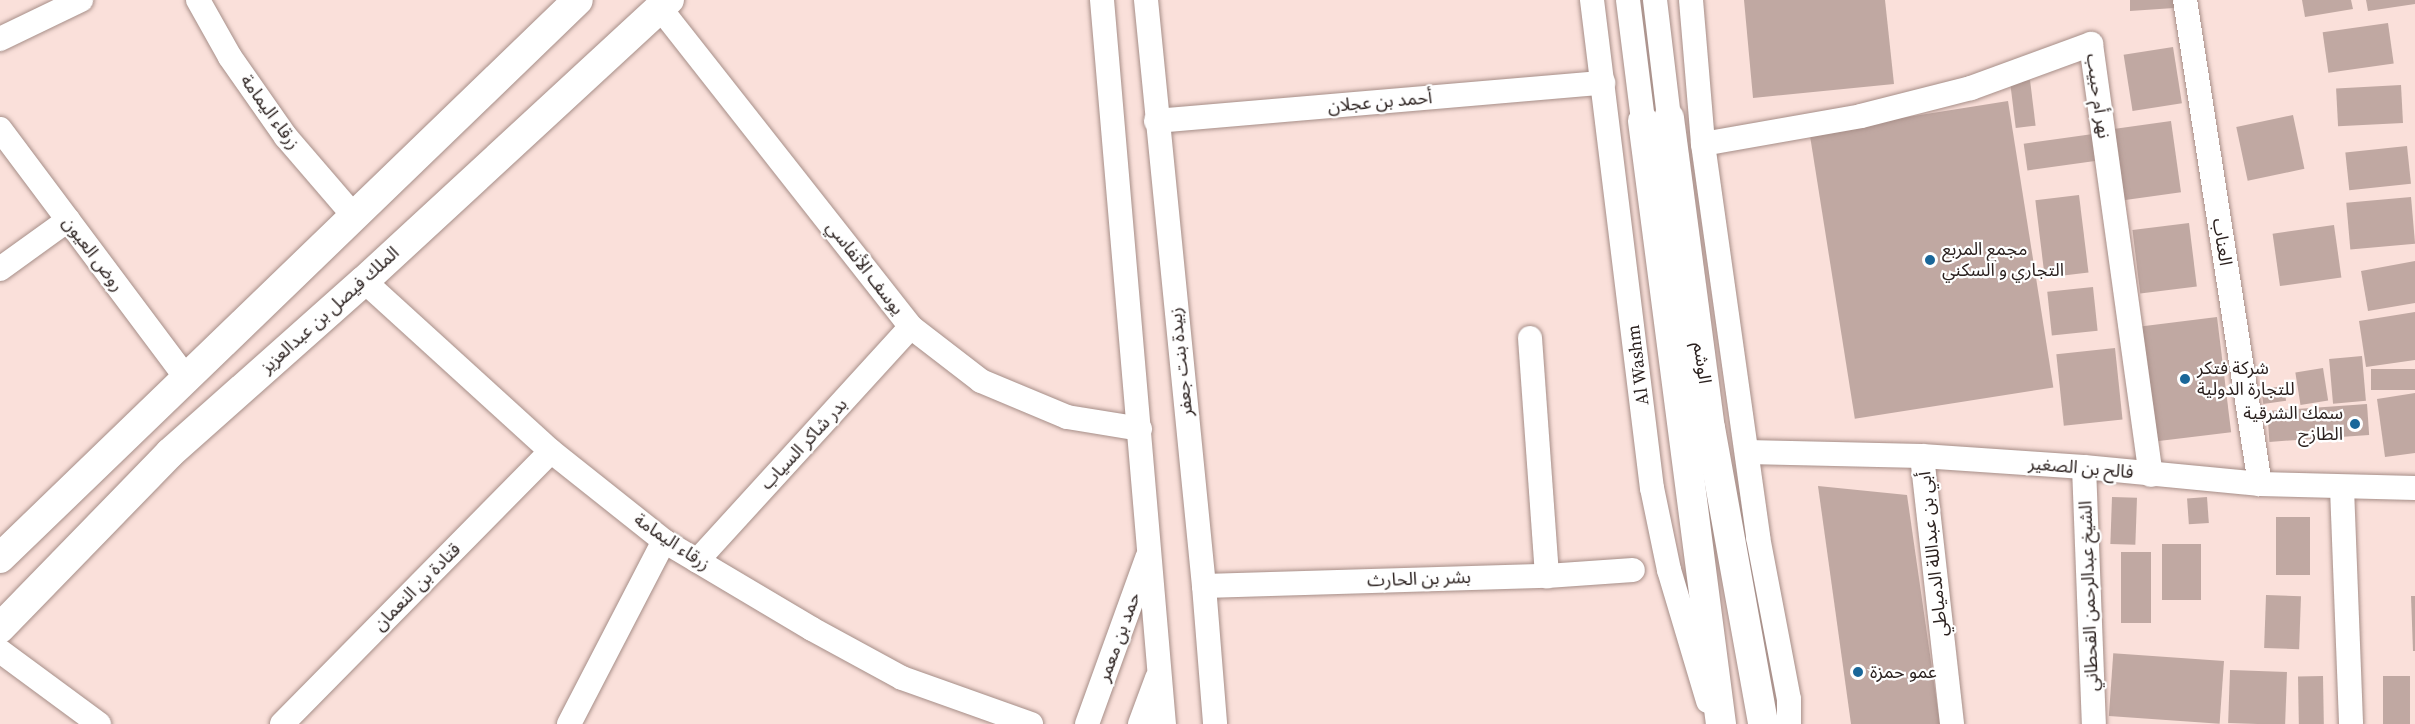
<!DOCTYPE html>
<meta charset="utf-8">
<style>
body{margin:0}
#map{position:relative;width:2415px;height:724px;overflow:hidden;background:#fae0da;font-family:"Source Serif 4","Noto Sans Arabic",serif}
div>[style]{position:absolute}
.building>*{inset:0;background:#c0a8a2;transform-origin:0 0}
.roads{filter:drop-shadow(0 0 2px #a68e88) drop-shadow(0 0 2px #a68e88)}
.minor>*{height:24px;margin:-12px;padding:0 12px;transform-origin:12px;border-radius:12px;background:#fff}
.major>*{height:30px;margin:-15px;padding:0 15px;transform-origin:15px;border-radius:15px;background:#fff}
.dots>*{width:16px;height:16px;translate:-50% -50%;box-sizing:border-box;border:3px solid #fff;border-radius:50%}
span{translate:-50% -50%;white-space:nowrap;text-align:center;line-height:1.15;-webkit-text-stroke:4.5px #fff;paint-order:stroke}
.street-label{font-size:18px;color:#2b211f}
.poi-label{font-size:18px;color:#2b211f}
.left{translate:0 -50%;text-align:left}
.right{translate:-100% -50%;text-align:right}
</style>
<div id="map">
<div class="building">
<div style="clip-path:polygon(1744px 0,1885px 0,1894px 84px,1753px 98px)"></div>
<div style="clip-path:polygon(2130px 0,2174px 0,2174px 8px,2130px 11px)"></div>
<div style="clip-path:polygon(2302px 0,2351px 0,2353px 9px,2305px 17px)"></div>
<div style="clip-path:polygon(2366px 0,2415px 0,2415px 4px,2368px 11px)"></div>
<div style="left:2388px;top:23px;width:41px;height:66px;rotate:82deg"></div>
<div style="left:2173px;top:47px;width:57px;height:50px;rotate:81deg"></div>
<div style="left:2030px;top:80px;width:46px;height:20px;rotate:83deg"></div>
<div style="left:2401px;top:85px;width:38px;height:65px;rotate:87deg"></div>
<div style="left:2008px;top:101px;width:290px;height:201px;rotate:81deg"></div>
<div style="left:2293px;top:115px;width:55px;height:58px;rotate:78deg"></div>
<div style="left:2171px;top:121px;width:72px;height:58px;rotate:82deg"></div>
<div style="left:2093px;top:134px;width:27px;height:70px;rotate:82deg"></div>
<div style="left:2407px;top:146px;width:38px;height:62px;rotate:84deg"></div>
<div style="left:2079px;top:195px;width:78px;height:44px;rotate:83deg"></div>
<div style="left:2411px;top:197px;width:47px;height:65px;rotate:85deg"></div>
<div style="left:2189px;top:223px;width:64px;height:57px;rotate:83deg"></div>
<div style="left:2334px;top:225px;width:53px;height:62px;rotate:82deg"></div>
<div style="clip-path:polygon(2415px 261px,2415px 303px,2368px 311px,2361px 271px)"></div>
<div style="left:2093px;top:287px;width:44px;height:46px;rotate:84deg"></div>
<div style="clip-path:polygon(2415px 312px,2415px 360px,2366px 367px,2359px 321px)"></div>
<div style="left:2217px;top:317px;width:116px;height:79px;rotate:83deg"></div>
<div style="left:2115px;top:348px;width:72px;height:59px;rotate:84deg"></div>
<div style="left:2362px;top:356px;width:45px;height:33px;rotate:85deg"></div>
<div style="left:2323px;top:368px;width:33px;height:28px;rotate:81deg"></div>
<div style="left:2415px;top:369px;width:21px;height:44px;rotate:90deg"></div>
<div style="left:2284px;top:386px;width:15px;height:23px;rotate:82deg"></div>
<div style="clip-path:polygon(2415px 393px,2415px 453px,2385px 457px,2377px 399px)"></div>
<div style="left:2367px;top:404px;width:31px;height:100px;rotate:86deg"></div>
<div style="clip-path:polygon(1818px 486px,1907px 495px,1940px 724px,1851px 724px)"></div>
<div style="left:2112px;top:497px;width:25px;height:47px;rotate:2deg"></div>
<div style="left:2207px;top:497px;width:26px;height:20px;rotate:86deg"></div>
<div style="left:2276px;top:517px;width:34px;height:58px"></div>
<div style="left:2162px;top:544px;width:39px;height:56px"></div>
<div style="left:2121px;top:552px;width:30px;height:71px"></div>
<div style="left:2266px;top:595px;width:35px;height:53px;rotate:2deg"></div>
<div style="clip-path:polygon(2411px 596px,2415px 596px,2415px 651px,2413px 651px)"></div>
<div style="left:2224px;top:661px;width:63px;height:111px;rotate:94deg"></div>
<div style="left:2230px;top:670px;width:57px;height:53px;rotate:2deg"></div>
<div style="left:2323px;top:676px;width:48px;height:25px;rotate:89deg"></div>
<div style="left:2410px;top:676px;width:48px;height:27px;rotate:90deg"></div>
</div>
<div class="roads">
<div class="minor">
<div style="left:198px;top:0;width:65px;rotate:60.7deg"></div>
<div style="left:230px;top:57px;width:98px;rotate:55deg"></div>
<div style="left:286px;top:137px;width:104px;rotate:49.3deg"></div>
<div style="left:1102px;top:0;width:727px;rotate:85.11deg"></div>
<div style="left:1146px;top:0;width:589px;rotate:84.35deg"></div>
<div style="left:1204px;top:586px;width:138px;rotate:85.4deg"></div>
<div style="left:1592px;top:0;width:492px;rotate:83deg"></div>
<div style="left:1652px;top:488px;width:84px;rotate:78.3deg"></div>
<div style="left:1669px;top:570px;width:137px;rotate:73.4deg"></div>
<div style="left:1628px;top:0;width:122px;rotate:82.9deg"></div>
<div style="left:1655px;top:0;width:119px;rotate:83.2deg"></div>
<div style="left:1691px;top:0;width:144px;rotate:85.2deg"></div>
<div style="left:1703px;top:144px;width:397px;rotate:82deg"></div>
<div style="left:1758px;top:537px;width:165px;rotate:79.2deg"></div>
<div style="left:1789px;top:699px;width:25px;rotate:90deg"></div>
<div style="left:2185px;top:0;width:490px;rotate:81.2deg"></div>
<div style="left:660px;top:8px;width:406px;rotate:51.8deg"></div>
<div style="left:911px;top:327px;width:88px;rotate:37.6deg"></div>
<div style="left:981px;top:381px;width:93px;rotate:22.7deg"></div>
<div style="left:1067px;top:417px;width:74px;rotate:9.3deg"></div>
<div style="left:0;top:39px;width:90px;rotate:-25.7deg"></div>
<div style="left:1156px;top:121px;width:449px;rotate:-4.9deg"></div>
<div style="left:0;top:129px;width:311px;rotate:53.2deg"></div>
<div style="left:1703px;top:144px;width:160px;rotate:-10deg"></div>
<div style="left:1861px;top:116px;width:114px;rotate:-14.3deg"></div>
<div style="left:1971px;top:88px;width:128px;rotate:-20.1deg"></div>
<div style="left:2091px;top:44px;width:435px;rotate:82.1deg"></div>
<div style="left:0;top:269px;width:84px;rotate:-35.8deg"></div>
<div style="left:364px;top:281px;width:253px;rotate:42.3deg"></div>
<div style="left:551px;top:451px;width:144px;rotate:38.5deg"></div>
<div style="left:664px;top:541px;width:172px;rotate:30.7deg"></div>
<div style="left:812px;top:629px;width:102px;rotate:28.6deg"></div>
<div style="left:902px;top:678px;width:137px;rotate:19.6deg"></div>
<div style="left:1530px;top:338px;width:239px;rotate:85.9deg"></div>
<div style="left:1747px;top:452px;width:175px;rotate:1.3deg"></div>
<div style="left:1922px;top:456px;width:162px;rotate:3.9deg"></div>
<div style="left:2084px;top:467px;width:177px;rotate:5.5deg"></div>
<div style="left:2260px;top:484px;width:155px;rotate:1.5deg"></div>
<div style="left:1922px;top:456px;width:270px;rotate:83.6deg"></div>
<div style="left:2084px;top:467px;width:257px;rotate:87.8deg"></div>
<div style="left:2342px;top:488px;width:236px;rotate:87.8deg"></div>
<div style="left:697px;top:561px;width:317px;rotate:-47.6deg"></div>
<div style="left:1204px;top:586px;width:343px;rotate:-1.7deg"></div>
<div style="left:1547px;top:576px;width:86px;rotate:-4deg"></div>
<div style="left:0;top:651px;width:123px;rotate:36.4deg"></div>
<div style="left:282px;top:724px;width:383px;rotate:-45.4deg"></div>
<div style="left:569px;top:724px;width:206px;rotate:-62.6deg"></div>
<div style="left:1087px;top:724px;width:177px;rotate:-70.1deg"></div>
<div style="left:1140px;top:724px;width:49px;rotate:-69.7deg"></div>
</div>
<div class="major">
<div style="left:1669px;top:118px;width:313px;rotate:82.5deg"></div>
<div style="left:1710px;top:428px;width:301px;rotate:79.8deg"></div>
<div style="left:1643px;top:121px;width:608px;rotate:82.63deg"></div>
<div style="left:0;top:558px;width:803px;rotate:-43.99deg"></div>
<div style="left:0;top:628px;width:244px;rotate:-45.8deg"></div>
<div style="left:170px;top:453px;width:259px;rotate:-41.6deg"></div>
<div style="left:364px;top:281px;width:415px;rotate:-42.7deg"></div>
</div>
</div>
<div class="dots">
<div style="left:1930px;top:260px;background:#196699"></div>
<div style="left:2185px;top:379px;background:#196699"></div>
<div style="left:2355px;top:424px;background:#196699"></div>
<div style="left:1858px;top:672px;background:#196699"></div>
</div>
<div class="street-label">
<span style="left:2098px;top:96px;rotate:82deg">نهر أم حبيب</span>
<span style="left:1380px;top:102px;rotate:-5deg">أحمد بن عجلان</span>
<span style="left:270px;top:112px;rotate:54deg">زرقاء اليمامة</span>
<span style="left:2222px;top:242px;rotate:81deg">العناب</span>
<span style="left:93px;top:254px;rotate:53deg">روض العيون</span>
<span style="left:865px;top:268px;rotate:52deg">يوسف الأنفاسي</span>
<span style="left:330px;top:310px;rotate:-42deg">الملك فيصل بن عبدالعزيز</span>
<span style="left:1181px;top:362px;rotate:-96deg">زبيدة بنت جعفر</span>
<span style="left:1702px;top:363px;rotate:82deg">الوشم</span>
<span style="left:1638px;top:365px;rotate:-97deg">Al Washm</span>
<span style="left:804px;top:444px;rotate:-47deg">بدر شاكر السياب</span>
<span style="left:2081px;top:468px;rotate:5deg">فالح بن الصغير</span>
<span style="left:672px;top:542px;rotate:34deg">زرقاء اليمامة</span>
<span style="left:1933px;top:554px;rotate:-96deg">أبي بن عبداللة الدمياطي</span>
<span style="left:1419px;top:579px;rotate:-2deg">بشر بن الحارث</span>
<span style="left:417px;top:587px;rotate:-45deg">قتادة بن النعمان</span>
<span style="left:2089px;top:596px;rotate:-92deg">الشيخ عبدالرحمن القحطاني</span>
<span style="left:1119px;top:637px;rotate:-70deg">حمد بن معمر</span>
</div>
<div class="poi-label">
<span class="left" style="left:1942px;top:260px">مجمع المربع<br>التجاري و السكني</span>
<span class="left" style="left:2197px;top:379px">شركة فتكر<br>للتجارة الدولية</span>
<span class="right" style="left:2343px;top:424px">سمك الشرقية<br>الطازج</span>
<span class="left" style="left:1870px;top:672px">عمو حمزة</span>
</div>
</div>
